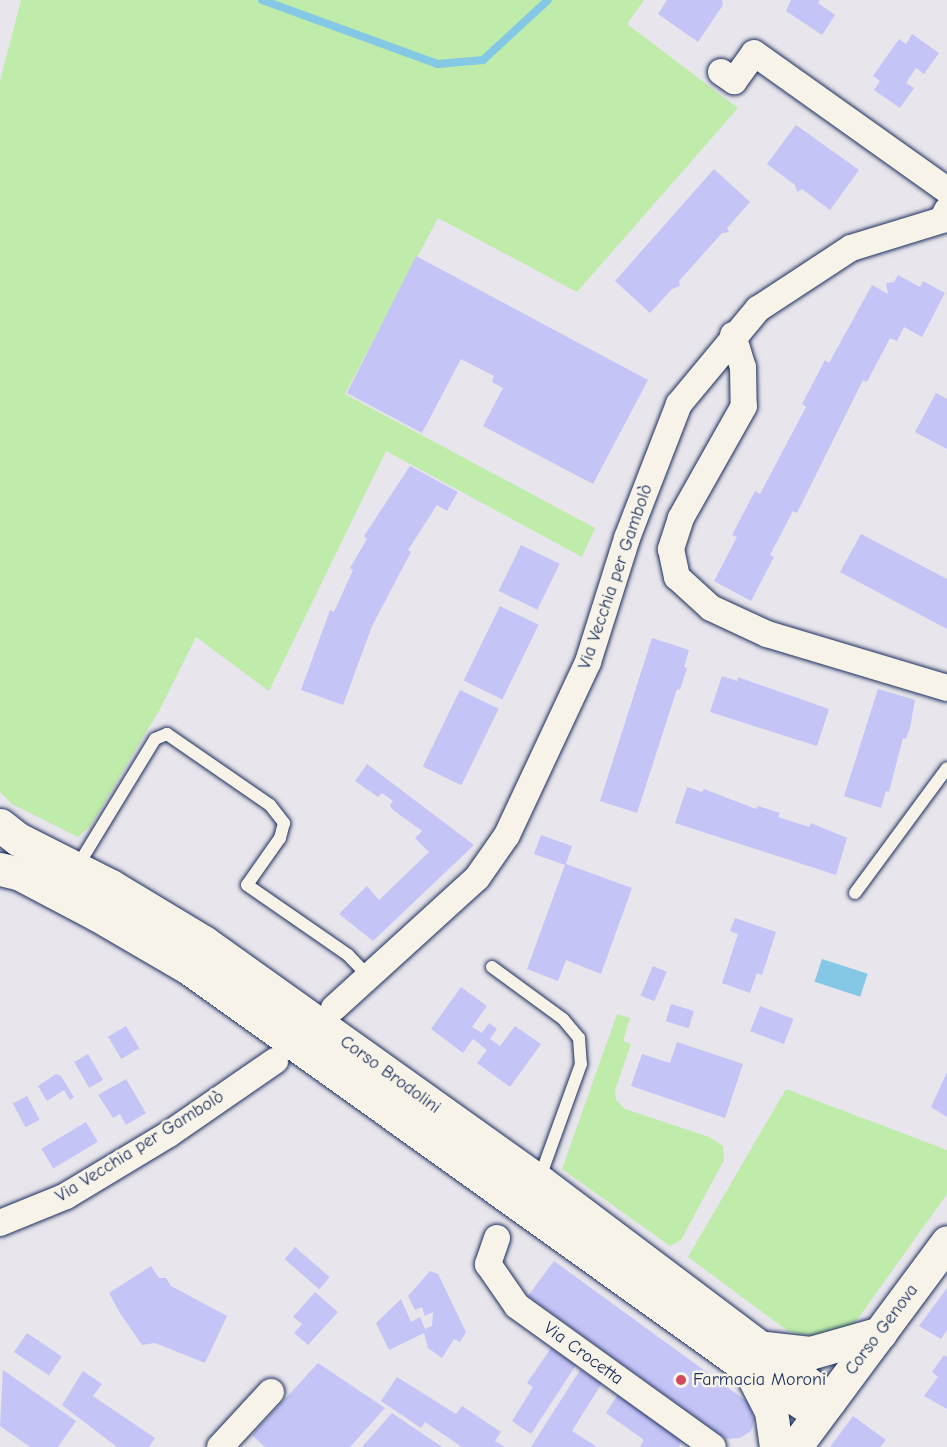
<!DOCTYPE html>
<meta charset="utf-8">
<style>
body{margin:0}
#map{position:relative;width:947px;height:1447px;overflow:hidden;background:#e8e5ec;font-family:"Comic Neue",sans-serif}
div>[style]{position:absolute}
.green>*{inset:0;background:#bfecaa}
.water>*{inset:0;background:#84c8e6;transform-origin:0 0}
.stream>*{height:8px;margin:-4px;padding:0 4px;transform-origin:4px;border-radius:4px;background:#84c8e6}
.building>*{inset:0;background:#c5c4f7;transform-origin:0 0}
.roads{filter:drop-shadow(0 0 2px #1b2f5e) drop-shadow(0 0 2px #1b2f5e)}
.lane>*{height:12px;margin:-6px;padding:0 6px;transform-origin:6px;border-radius:6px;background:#f7f3e8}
.street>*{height:26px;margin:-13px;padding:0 13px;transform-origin:13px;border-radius:13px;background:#f7f3e8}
.secondary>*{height:33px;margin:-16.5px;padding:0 16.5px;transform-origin:16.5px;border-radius:16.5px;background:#f7f3e8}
.dots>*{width:16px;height:16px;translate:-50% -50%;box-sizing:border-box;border:3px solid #f7f3e8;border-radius:50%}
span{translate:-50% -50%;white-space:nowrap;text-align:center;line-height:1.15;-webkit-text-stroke:5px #f7f3e8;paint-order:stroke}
.street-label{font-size:18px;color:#1b2f5e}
.poi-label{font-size:18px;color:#1b2f5e}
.left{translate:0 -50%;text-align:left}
</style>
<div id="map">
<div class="green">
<div style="clip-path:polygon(21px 0,644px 0,627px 24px,738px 108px,577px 292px,438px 218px,345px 394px,595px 528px,582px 557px,386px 451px,269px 691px,196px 637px,161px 707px,91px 825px,78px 837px,12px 804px,0 792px,0 81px)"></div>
<div style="clip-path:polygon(617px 1014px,630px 1018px,623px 1041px,631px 1044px,615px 1090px,616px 1100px,625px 1109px,709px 1137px,723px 1146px,724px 1160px,681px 1240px,670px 1246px,562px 1169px)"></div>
<div style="clip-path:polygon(786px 1089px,947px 1150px,947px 1194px,854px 1324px,815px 1337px,788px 1331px,688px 1257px)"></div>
</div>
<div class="water">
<div style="left:822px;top:959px;width:48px;height:24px;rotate:18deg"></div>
</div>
<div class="stream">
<div style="left:262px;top:0;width:187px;rotate:20deg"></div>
<div style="left:438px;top:64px;width:45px;rotate:-5.1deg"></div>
<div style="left:483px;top:60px;width:88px;rotate:-42.7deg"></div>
</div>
<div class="building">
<div style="clip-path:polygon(667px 0,722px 0,723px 5px,698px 42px,658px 14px)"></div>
<div style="clip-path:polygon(791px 0,820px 0,818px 3px,835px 15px,822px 35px,786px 11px)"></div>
<div style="clip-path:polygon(912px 34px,939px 53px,924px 74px,916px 68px,906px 83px,914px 88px,900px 108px,874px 90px,880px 81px,873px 76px,899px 39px,906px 44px)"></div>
<div style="clip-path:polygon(796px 125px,859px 170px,830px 210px,802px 189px,797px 192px,795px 185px,767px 164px)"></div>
<div style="clip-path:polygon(714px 169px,750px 202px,727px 228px,729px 232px,722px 233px,679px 281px,680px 286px,672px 289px,650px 313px,615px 281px)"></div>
<div style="clip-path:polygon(416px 256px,648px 380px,593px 484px,483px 426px,503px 388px,492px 382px,494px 376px,461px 359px,422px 433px,347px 393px)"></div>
<div style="clip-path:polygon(898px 275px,920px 287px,923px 281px,945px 293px,922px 337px,904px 327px,897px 341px,890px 338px,867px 382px,863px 380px,797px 513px,793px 511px,770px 555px,774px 557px,751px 601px,714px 581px,737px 537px,732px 535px,755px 491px,760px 494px,806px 407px,802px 404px,825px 360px,829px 363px,872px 285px,888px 294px,886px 283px,894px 282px)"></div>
<div style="clip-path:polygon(936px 393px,947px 399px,947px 449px,915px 432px)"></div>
<div style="clip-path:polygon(410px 466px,458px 492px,447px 511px,437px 505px,408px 550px,411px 552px,372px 626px,343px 705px,301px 690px,330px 610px,334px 612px,353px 570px,350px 568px,367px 539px,364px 536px)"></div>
<div style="clip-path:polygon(861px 534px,947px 579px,947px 629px,840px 572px)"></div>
<div style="left:521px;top:545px;width:43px;height:51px;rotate:26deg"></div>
<div style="left:500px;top:606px;width:43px;height:83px;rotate:26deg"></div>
<div style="clip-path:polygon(652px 638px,689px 650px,684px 667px,687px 668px,680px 690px,677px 689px,637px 813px,600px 801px)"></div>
<div style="clip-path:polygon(722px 676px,737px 681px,738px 677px,829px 709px,817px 746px,710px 712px)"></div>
<div style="clip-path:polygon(878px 689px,915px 700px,910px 728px,906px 739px,903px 738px,889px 792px,886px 791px,881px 808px,844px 796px)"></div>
<div style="left:460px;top:690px;width:43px;height:85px;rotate:26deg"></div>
<div style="clip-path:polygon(367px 764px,474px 845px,373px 941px,339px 914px,367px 886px,379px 900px,429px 852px,415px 838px,422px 831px,393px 810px,390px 805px,393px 801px,382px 793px,378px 797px,355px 781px)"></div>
<div style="clip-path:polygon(687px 787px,702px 792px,704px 789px,756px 809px,758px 806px,780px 813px,778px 817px,809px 827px,811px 823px,847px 838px,836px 875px,675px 823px)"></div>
<div style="clip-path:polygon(541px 835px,572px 846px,566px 864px,632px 888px,601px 974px,566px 960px,558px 981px,527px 969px,565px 865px,534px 854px)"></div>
<div style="clip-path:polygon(735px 918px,776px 932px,762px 975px,757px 973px,750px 993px,722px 983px,738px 934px,730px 931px)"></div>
<div style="left:653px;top:966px;width:15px;height:32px;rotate:23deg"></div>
<div style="clip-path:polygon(461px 987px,487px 1006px,472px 1027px,482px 1033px,489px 1023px,497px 1029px,490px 1039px,500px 1046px,515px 1026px,541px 1044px,510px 1087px,477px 1063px,487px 1050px,473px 1039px,463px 1053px,431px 1029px)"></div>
<div style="left:671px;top:1004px;width:24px;height:18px;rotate:17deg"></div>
<div style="left:760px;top:1006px;width:36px;height:27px;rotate:21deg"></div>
<div style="left:126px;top:1026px;width:26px;height:21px;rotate:59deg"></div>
<div style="clip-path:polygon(677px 1042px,743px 1064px,725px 1118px,631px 1086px,642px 1054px,670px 1063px)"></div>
<div style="left:88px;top:1054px;width:30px;height:16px;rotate:60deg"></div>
<div style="clip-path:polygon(947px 1072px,947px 1117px,931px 1107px)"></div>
<div style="clip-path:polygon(56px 1074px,61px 1076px,74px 1097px,70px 1100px,64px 1090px,47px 1101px,38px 1086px)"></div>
<div style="clip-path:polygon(126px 1079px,146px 1113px,126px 1125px,120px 1114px,113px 1118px,98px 1095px)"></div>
<div style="left:27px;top:1096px;width:27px;height:16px;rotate:62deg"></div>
<div style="left:86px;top:1122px;width:23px;height:52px;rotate:59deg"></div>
<div style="left:295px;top:1247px;width:46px;height:16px;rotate:41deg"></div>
<div style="clip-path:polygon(554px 1261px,749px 1403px,754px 1421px,751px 1431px,740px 1438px,726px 1439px,528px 1296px)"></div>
<div style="clip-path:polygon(151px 1266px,159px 1278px,166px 1278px,171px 1286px,227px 1316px,205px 1363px,155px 1343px,142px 1345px,120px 1313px,109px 1293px)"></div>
<div style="clip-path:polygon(430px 1271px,438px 1274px,466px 1332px,460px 1342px,454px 1339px,442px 1358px,428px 1348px,424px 1333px,389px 1350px,376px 1323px,401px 1299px,411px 1322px,420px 1317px,425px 1329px,432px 1326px,433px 1312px,425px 1316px,422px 1307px,415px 1310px,408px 1296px)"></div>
<div style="clip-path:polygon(947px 1288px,947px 1330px,941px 1339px,919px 1326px)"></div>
<div style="clip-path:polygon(315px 1292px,338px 1312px,308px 1345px,294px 1333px,302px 1324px,293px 1317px)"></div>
<div style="left:27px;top:1333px;width:42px;height:23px;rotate:34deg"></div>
<div style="clip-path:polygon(551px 1348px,576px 1365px,531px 1434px,512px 1421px,533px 1387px,527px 1383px)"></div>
<div style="clip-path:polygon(944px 1355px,947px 1357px,947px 1409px,924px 1396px,938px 1377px,932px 1372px)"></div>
<div style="clip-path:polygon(318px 1363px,385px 1408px,350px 1447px,265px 1447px,252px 1435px)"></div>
<div style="clip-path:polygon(3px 1370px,76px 1421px,58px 1447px,30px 1447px,0 1426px)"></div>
<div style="clip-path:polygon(580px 1370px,602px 1383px,572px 1431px,597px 1447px,531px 1447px)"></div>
<div style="clip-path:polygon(83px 1371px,102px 1384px,93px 1396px,155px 1438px,149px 1447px,117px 1447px,62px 1405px)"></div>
<div style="clip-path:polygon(397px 1377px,456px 1414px,462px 1406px,501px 1432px,495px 1441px,505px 1447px,462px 1447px,425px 1422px,421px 1428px,381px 1401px)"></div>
<div style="clip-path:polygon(618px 1394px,682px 1437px,679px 1447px,640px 1447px,644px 1440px,606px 1413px)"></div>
<div style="clip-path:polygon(392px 1413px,442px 1447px,362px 1447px)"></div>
<div style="clip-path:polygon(853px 1416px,886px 1440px,880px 1447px,830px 1447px)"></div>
</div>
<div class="roads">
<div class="lane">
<div style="left:77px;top:867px;width:150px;rotate:-58.6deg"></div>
<div style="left:155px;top:739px;width:13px;rotate:-23deg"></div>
<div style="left:167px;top:734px;width:125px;rotate:34.6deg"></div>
<div style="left:270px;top:805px;width:23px;rotate:52deg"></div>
<div style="left:284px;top:823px;width:16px;rotate:105deg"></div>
<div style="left:280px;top:838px;width:57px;rotate:125.1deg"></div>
<div style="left:247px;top:885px;width:123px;rotate:34.7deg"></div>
<div style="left:348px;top:955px;width:30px;rotate:46deg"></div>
<div style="left:855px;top:893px;width:155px;rotate:-53.6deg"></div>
<div style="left:492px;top:967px;width:88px;rotate:36.2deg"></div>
<div style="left:563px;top:1019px;width:25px;rotate:50deg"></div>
<div style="left:579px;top:1038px;width:26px;rotate:86deg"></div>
<div style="left:581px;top:1064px;width:123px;rotate:109.9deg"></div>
</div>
<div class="street">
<div style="left:721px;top:72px;width:16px;rotate:35deg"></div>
<div style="left:734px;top:81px;width:34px;rotate:-54deg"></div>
<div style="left:754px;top:53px;width:237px;rotate:35.4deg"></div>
<div style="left:733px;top:335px;width:34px;rotate:73deg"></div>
<div style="left:743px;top:367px;width:39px;rotate:89deg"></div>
<div style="left:744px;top:406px;width:129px;rotate:119.4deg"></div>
<div style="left:681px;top:518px;width:33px;rotate:108deg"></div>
<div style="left:671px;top:549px;width:29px;rotate:78deg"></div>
<div style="left:677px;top:577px;width:46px;rotate:42.4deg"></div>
<div style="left:711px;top:608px;width:62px;rotate:24.9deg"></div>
<div style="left:767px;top:634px;width:188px;rotate:16.7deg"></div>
<div style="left:334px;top:1008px;width:193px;rotate:-42.3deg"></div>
<div style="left:477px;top:878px;width:52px;rotate:-55.1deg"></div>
<div style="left:507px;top:835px;width:191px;rotate:-64.9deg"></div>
<div style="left:588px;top:662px;width:130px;rotate:-72.5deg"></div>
<div style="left:627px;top:538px;width:144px;rotate:-68.8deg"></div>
<div style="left:679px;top:404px;width:124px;rotate:-50.3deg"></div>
<div style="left:758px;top:309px;width:111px;rotate:-33.3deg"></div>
<div style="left:851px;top:248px;width:95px;rotate:-17.1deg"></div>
<div style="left:942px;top:220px;width:11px;rotate:-63deg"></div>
<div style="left:0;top:1223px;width:71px;rotate:-22.2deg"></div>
<div style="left:66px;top:1196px;width:120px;rotate:-31deg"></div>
<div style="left:169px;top:1134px;width:129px;rotate:-34.6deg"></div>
<div style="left:497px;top:1238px;width:28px;rotate:109deg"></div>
<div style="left:488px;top:1264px;width:51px;rotate:55.4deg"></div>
<div style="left:517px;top:1306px;width:241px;rotate:35.7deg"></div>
<div style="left:220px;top:1447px;width:75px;rotate:-47.2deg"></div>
</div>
<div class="secondary">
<div style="left:0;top:825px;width:23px;rotate:38deg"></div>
<div style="left:18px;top:839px;width:104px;rotate:26.8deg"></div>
<div style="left:111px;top:886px;width:110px;rotate:31.2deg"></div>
<div style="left:205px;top:943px;width:410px;rotate:35.5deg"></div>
<div style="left:539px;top:1181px;width:364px;rotate:37deg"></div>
<div style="left:0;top:869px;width:18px;rotate:13deg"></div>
<div style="left:18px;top:873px;width:90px;rotate:27.7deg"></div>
<div style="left:98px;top:915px;width:105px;rotate:30.2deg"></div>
<div style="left:189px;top:968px;width:687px;rotate:35.59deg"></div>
<div style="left:748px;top:1368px;width:81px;rotate:32.9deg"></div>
<div style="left:765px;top:1348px;width:45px;rotate:6.3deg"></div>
<div style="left:810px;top:1353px;width:73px;rotate:-15.9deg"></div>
<div style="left:751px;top:1372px;width:44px;rotate:62.9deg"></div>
<div style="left:771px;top:1411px;width:36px;rotate:82deg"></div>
<div style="left:795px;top:1447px;width:255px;rotate:-53.4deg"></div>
</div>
</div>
<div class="dots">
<div style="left:681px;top:1380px;background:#d1495b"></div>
</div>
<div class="street-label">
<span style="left:616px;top:577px;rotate:-71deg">Via Vecchia per Gambolò</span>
<span style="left:390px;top:1075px;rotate:36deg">Corso Brodolini</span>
<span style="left:140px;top:1147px;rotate:-32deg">Via Vecchia per Gambolò</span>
<span style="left:882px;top:1330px;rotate:-53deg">Corso Genova</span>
<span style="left:583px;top:1354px;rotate:36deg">Via Crocetta</span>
</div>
<div class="poi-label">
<span class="left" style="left:693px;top:1380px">Farmacia Moroni</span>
</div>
</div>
